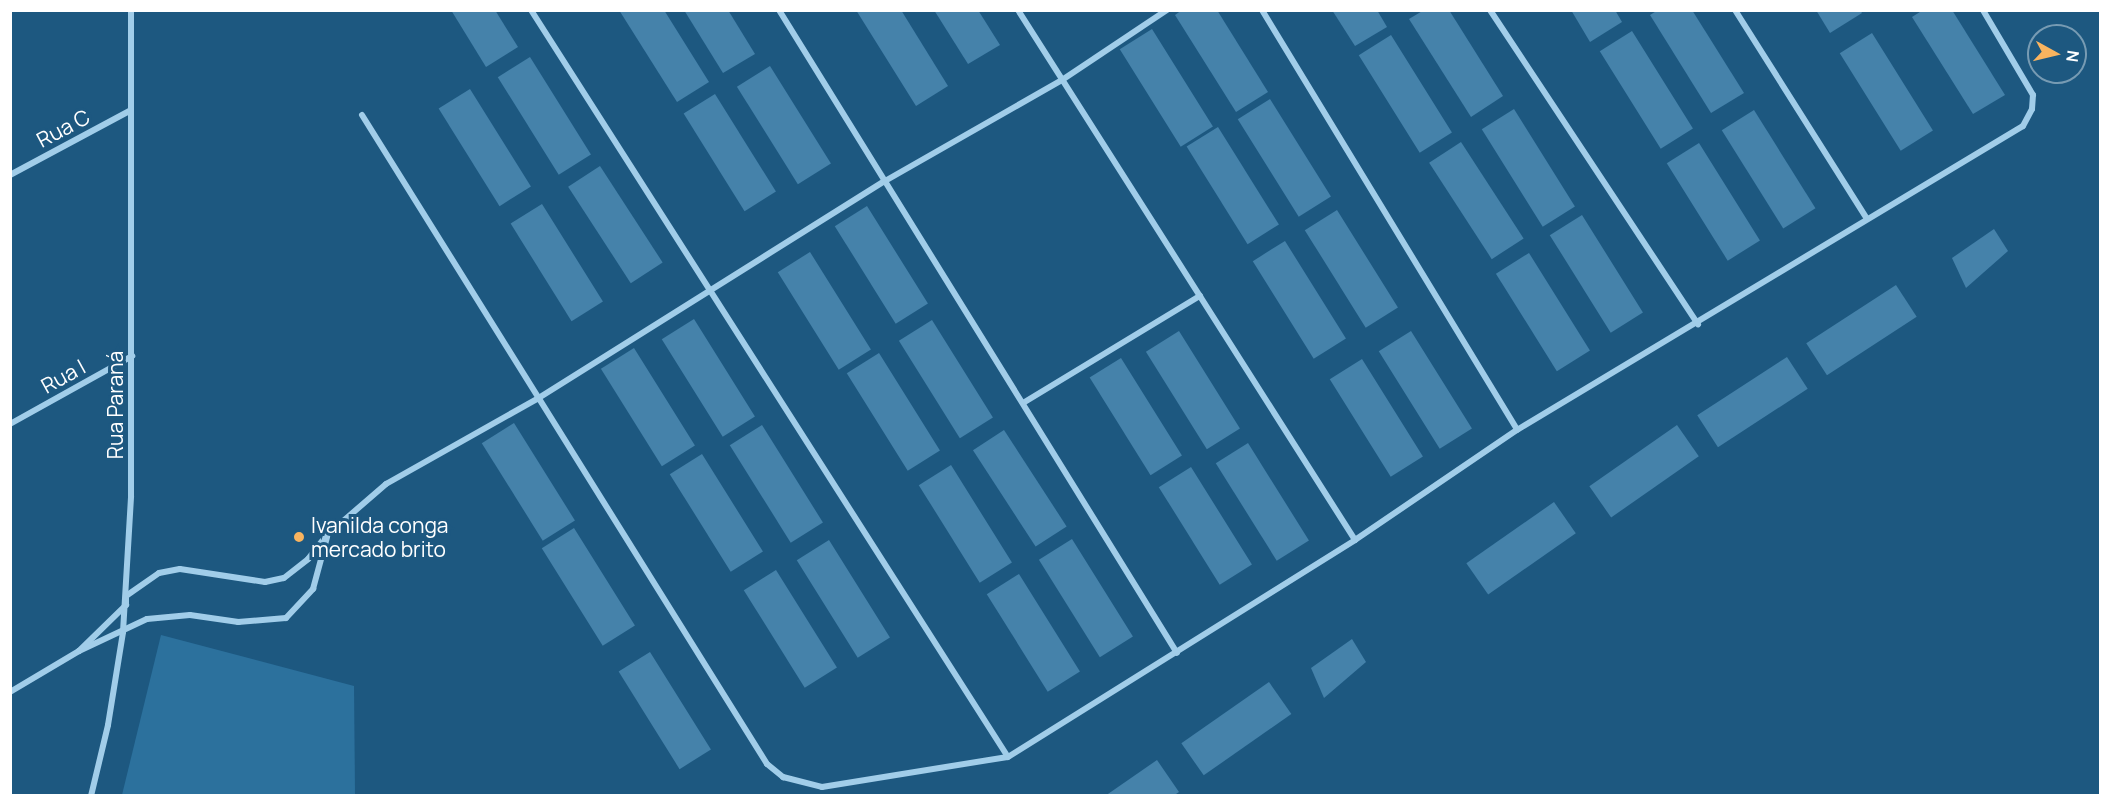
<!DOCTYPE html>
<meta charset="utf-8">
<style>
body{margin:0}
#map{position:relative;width:2111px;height:806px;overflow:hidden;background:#1d5880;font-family:Manrope,sans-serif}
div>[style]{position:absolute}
.green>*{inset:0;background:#2c719d}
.building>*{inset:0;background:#4582aa;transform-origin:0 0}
.street>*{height:6px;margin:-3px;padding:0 3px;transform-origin:3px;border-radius:3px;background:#a1cde9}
.dots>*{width:16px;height:16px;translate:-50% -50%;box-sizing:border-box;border:3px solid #1d5880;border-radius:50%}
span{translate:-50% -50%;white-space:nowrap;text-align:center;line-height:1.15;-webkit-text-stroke:6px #1d5880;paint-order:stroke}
.street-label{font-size:21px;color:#fff}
.poi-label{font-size:21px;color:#fff}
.left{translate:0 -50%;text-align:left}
.frame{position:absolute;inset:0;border:12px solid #fff;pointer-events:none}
.north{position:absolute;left:2027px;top:24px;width:60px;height:60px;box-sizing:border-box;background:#1d5880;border:2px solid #779bb3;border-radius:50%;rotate:98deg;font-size:16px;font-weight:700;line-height:24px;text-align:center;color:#fff}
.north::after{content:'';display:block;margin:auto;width:21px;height:27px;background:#f9b45f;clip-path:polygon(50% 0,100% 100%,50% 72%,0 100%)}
</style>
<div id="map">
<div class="green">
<div style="clip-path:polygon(161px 635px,354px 686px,355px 795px,122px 795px)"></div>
</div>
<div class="building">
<div style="clip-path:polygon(451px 10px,495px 10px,518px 47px,486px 67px)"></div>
<div style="clip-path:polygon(619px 10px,664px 10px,709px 82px,677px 102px)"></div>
<div style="clip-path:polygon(684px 10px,728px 10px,755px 54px,723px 73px)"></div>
<div style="clip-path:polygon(856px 10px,901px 10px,948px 86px,916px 106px)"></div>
<div style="clip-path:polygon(934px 10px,978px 10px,1000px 45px,968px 64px)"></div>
<div style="clip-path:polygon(1182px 10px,1217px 10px,1268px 92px,1236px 112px,1175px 15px)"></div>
<div style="clip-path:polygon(1332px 10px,1377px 10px,1387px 27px,1355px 46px)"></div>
<div style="clip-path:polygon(1424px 10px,1449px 10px,1503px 96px,1471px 117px,1409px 19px)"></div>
<div style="clip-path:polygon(1571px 10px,1615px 10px,1622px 22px,1590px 42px)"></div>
<div style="clip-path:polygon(1658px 10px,1692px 10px,1744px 93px,1711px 113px,1650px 15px)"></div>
<div style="clip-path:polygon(1816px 10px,1860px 10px,1862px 13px,1830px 33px)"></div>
<div style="clip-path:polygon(1923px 10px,1952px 10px,2005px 95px,1973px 114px,1912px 17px)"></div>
<div style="left:1152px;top:29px;width:115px;height:38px;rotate:58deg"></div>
<div style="left:1632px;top:31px;width:115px;height:38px;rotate:58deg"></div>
<div style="left:1872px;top:33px;width:115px;height:38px;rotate:58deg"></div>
<div style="left:1391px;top:35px;width:115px;height:38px;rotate:58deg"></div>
<div style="left:530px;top:57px;width:115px;height:38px;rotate:58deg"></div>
<div style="left:770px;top:66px;width:115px;height:39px;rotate:58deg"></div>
<div style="left:470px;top:89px;width:115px;height:37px;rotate:58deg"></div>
<div style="left:715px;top:94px;width:115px;height:37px;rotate:58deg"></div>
<div style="left:1270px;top:99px;width:115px;height:38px;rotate:58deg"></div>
<div style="left:1514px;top:109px;width:115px;height:38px;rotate:58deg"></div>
<div style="left:1754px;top:110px;width:116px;height:38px;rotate:58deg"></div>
<div style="left:1218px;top:127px;width:115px;height:37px;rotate:58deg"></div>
<div style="left:1461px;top:142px;width:115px;height:38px;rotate:57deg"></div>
<div style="left:1699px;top:143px;width:115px;height:38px;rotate:58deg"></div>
<div style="left:600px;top:166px;width:115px;height:38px;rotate:57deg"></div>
<div style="left:542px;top:204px;width:115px;height:37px;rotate:58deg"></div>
<div style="left:867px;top:206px;width:115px;height:38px;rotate:58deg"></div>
<div style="left:1337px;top:210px;width:115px;height:38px;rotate:58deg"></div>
<div style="left:1582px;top:215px;width:115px;height:38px;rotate:58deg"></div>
<div style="clip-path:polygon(1994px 229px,2008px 251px,1966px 288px,1952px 258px)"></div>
<div style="left:1285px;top:241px;width:115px;height:38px;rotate:58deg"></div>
<div style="left:810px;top:252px;width:115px;height:38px;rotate:58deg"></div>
<div style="left:1529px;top:253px;width:115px;height:39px;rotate:58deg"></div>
<div style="left:1896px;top:285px;width:38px;height:107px;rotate:57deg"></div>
<div style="left:694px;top:319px;width:115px;height:38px;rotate:58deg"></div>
<div style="left:932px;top:320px;width:115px;height:39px;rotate:58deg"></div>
<div style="left:1179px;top:331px;width:115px;height:39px;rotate:58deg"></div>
<div style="left:1411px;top:331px;width:115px;height:38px;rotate:58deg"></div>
<div style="left:634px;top:348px;width:115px;height:39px;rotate:58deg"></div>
<div style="left:879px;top:353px;width:115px;height:38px;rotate:58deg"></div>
<div style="left:1787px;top:357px;width:38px;height:107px;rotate:57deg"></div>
<div style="left:1121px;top:358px;width:115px;height:37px;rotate:58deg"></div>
<div style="left:1362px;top:359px;width:115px;height:38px;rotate:58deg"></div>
<div style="left:514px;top:423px;width:115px;height:38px;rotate:58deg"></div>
<div style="left:762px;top:425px;width:115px;height:38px;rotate:58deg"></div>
<div style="left:1677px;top:425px;width:38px;height:107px;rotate:55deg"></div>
<div style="left:1004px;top:430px;width:115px;height:37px;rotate:57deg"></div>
<div style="left:1248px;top:443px;width:115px;height:38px;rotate:58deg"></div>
<div style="left:702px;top:454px;width:115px;height:38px;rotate:58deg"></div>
<div style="left:951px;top:465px;width:115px;height:38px;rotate:58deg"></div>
<div style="left:1191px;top:467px;width:115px;height:38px;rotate:58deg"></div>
<div style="left:1554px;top:502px;width:38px;height:107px;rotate:55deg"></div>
<div style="left:574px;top:528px;width:115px;height:38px;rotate:58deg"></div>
<div style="left:1072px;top:539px;width:115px;height:39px;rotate:58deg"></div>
<div style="left:829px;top:540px;width:115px;height:38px;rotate:58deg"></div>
<div style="left:776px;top:570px;width:115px;height:38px;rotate:58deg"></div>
<div style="left:1019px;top:574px;width:115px;height:38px;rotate:58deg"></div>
<div style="clip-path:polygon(1352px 639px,1366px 662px,1324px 698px,1311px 668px)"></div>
<div style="left:650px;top:652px;width:115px;height:37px;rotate:58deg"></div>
<div style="left:1269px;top:682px;width:39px;height:107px;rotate:55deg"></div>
<div style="clip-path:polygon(1157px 760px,1179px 792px,1173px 796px,1105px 796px)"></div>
</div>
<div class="street">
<div style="left:531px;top:10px;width:886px;rotate:57.44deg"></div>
<div style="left:779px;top:10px;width:756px;rotate:58.24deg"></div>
<div style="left:1018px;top:10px;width:628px;rotate:57.55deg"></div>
<div style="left:1262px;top:10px;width:491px;rotate:58.7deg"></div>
<div style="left:1490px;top:10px;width:377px;rotate:56.5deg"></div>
<div style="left:1735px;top:10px;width:247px;rotate:57.7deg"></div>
<div style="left:362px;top:115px;width:765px;rotate:58.03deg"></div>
<div style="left:767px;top:764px;width:21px;rotate:39deg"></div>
<div style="left:783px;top:777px;width:40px;rotate:14.4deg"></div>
<div style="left:822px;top:787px;width:188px;rotate:-9.2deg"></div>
<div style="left:1008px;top:757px;width:409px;rotate:-32deg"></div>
<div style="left:1355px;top:540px;width:196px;rotate:-34.2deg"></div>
<div style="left:1517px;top:430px;width:590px;rotate:-31deg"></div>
<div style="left:2023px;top:126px;width:19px;rotate:-62deg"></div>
<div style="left:2032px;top:109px;width:14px;rotate:-86deg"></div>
<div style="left:2033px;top:95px;width:99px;rotate:-120.5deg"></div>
<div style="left:10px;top:175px;width:137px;rotate:-28.2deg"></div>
<div style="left:1023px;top:403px;width:207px;rotate:-31.2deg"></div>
<div style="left:10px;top:424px;width:140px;rotate:-29.1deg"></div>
<div style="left:79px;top:651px;width:66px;rotate:-44.4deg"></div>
<div style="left:126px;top:605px;width:9px;rotate:-90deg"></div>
<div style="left:126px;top:596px;width:40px;rotate:-34.9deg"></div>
<div style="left:159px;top:573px;width:21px;rotate:-11deg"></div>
<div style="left:180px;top:569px;width:86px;rotate:8.7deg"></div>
<div style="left:265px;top:582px;width:19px;rotate:-12deg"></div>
<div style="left:284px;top:578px;width:31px;rotate:-38deg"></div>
<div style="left:308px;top:559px;width:31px;rotate:-52deg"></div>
<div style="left:327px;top:535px;width:78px;rotate:-40.8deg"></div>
<div style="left:386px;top:484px;width:173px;rotate:-29.4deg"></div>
<div style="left:537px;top:399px;width:411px;rotate:-32.1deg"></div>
<div style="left:885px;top:181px;width:204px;rotate:-29.7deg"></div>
<div style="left:1062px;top:80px;width:126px;rotate:-33.7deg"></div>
<div style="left:10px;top:692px;width:80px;rotate:-30.7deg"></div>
<div style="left:79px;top:651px;width:75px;rotate:-25.2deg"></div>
<div style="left:147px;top:619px;width:43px;rotate:-5.3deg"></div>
<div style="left:190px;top:615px;width:49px;rotate:8.3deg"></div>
<div style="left:238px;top:622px;width:48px;rotate:-4.8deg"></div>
<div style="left:286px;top:618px;width:40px;rotate:-47deg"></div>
<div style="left:313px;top:589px;width:54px;rotate:-74.9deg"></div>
<div style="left:91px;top:796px;width:73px;rotate:-76.5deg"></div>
<div style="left:108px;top:725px;width:94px;rotate:-80.8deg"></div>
<div style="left:123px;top:632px;width:136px;rotate:-86.6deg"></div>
<div style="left:131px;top:496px;width:486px;rotate:-90deg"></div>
</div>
<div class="dots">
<div style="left:299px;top:537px;background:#f9b45f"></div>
</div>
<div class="street-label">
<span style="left:63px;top:128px;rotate:-28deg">Rua C</span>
<span style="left:63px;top:376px;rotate:-29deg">Rua I</span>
<span style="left:115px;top:405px;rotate:-90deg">Rua Paraná</span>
</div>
<div class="poi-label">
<span class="left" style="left:311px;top:537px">Ivanilda conga<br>mercado brito</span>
</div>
<div class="frame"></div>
<div class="north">N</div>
</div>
